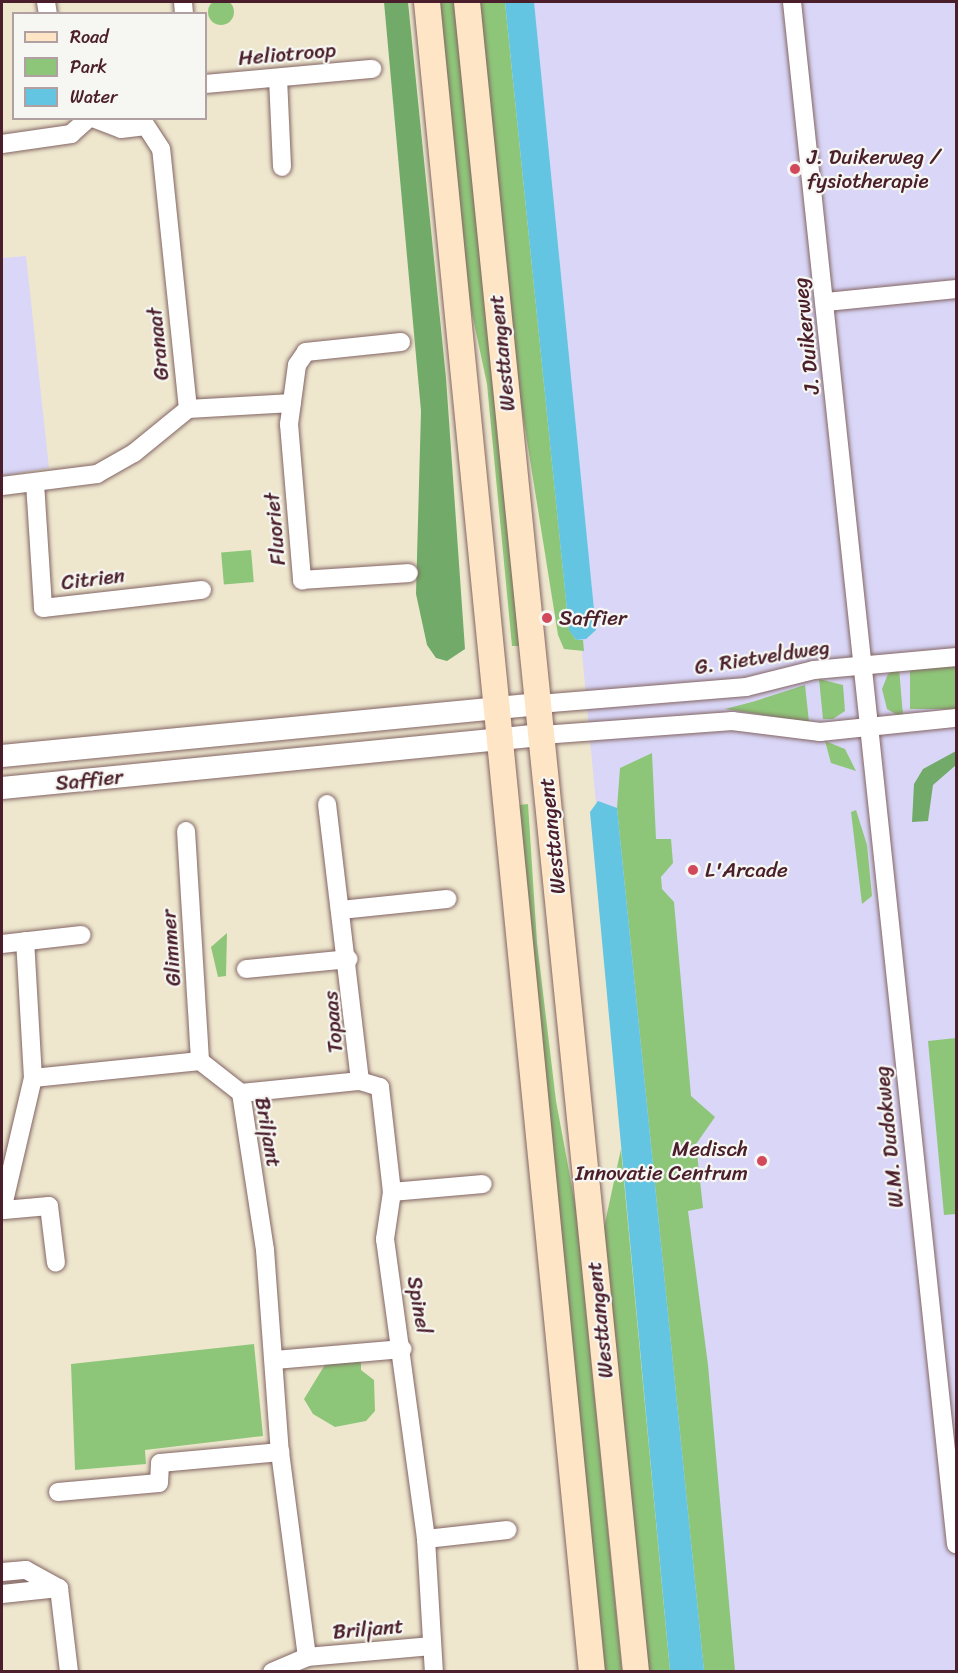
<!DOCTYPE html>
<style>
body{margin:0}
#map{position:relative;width:958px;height:1673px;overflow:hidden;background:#eee7ce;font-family:Sriracha,sans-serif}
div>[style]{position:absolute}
.built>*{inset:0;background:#d9d6f7}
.green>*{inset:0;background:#8ec679;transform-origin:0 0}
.round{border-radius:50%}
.forest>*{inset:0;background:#72ab69}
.water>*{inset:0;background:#63c5e1}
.roads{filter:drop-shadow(0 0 2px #836564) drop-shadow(0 0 2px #836564)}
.minor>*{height:18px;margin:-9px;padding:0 9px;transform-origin:9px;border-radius:9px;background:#fff}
.tertiary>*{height:22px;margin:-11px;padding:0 11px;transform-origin:11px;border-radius:11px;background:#fff}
.secondary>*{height:26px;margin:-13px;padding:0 13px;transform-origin:13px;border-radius:13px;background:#fee5c5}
.dots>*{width:16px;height:16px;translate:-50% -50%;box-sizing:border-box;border:3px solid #f6f6f2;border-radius:50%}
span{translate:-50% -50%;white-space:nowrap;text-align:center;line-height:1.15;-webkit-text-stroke:4.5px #f6f6f2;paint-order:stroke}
.street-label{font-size:21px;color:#4a1f2b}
.poi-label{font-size:21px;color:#4a1f2b}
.left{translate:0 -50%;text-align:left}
.right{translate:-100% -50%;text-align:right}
.frame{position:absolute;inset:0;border:3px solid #4a1f2b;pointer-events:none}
.legend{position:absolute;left:12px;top:12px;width:195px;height:108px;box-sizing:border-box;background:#f6f6f2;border:2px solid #b1a0a2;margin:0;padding:8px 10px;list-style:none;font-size:18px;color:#4a1f2b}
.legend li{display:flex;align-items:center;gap:12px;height:30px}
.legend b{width:30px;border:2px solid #b1a0a2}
</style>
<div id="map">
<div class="built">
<div style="clip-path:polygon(522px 2px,956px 2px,956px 1671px,676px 1671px)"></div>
<div style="clip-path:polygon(26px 256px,49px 468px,2px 476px,2px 258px)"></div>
</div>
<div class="green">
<div class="round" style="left:208px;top:-1px;width:26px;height:26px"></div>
<div style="clip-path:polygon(437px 2px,457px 2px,521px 646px,512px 646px,487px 384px,469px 299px)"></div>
<div style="clip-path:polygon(478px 2px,505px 2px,569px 629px,576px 640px,583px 640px,584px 651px,564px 649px,558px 635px,520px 397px)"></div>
<div style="left:251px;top:550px;width:32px;height:30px;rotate:85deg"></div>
<div style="left:956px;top:667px;width:42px;height:46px;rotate:90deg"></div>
<div style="clip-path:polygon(899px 668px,903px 716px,899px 716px,887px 709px,882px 689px,888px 674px)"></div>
<div style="clip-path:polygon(819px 679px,843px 685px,845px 711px,833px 719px,823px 719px)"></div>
<div style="clip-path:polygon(805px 685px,809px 722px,725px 709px,752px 702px)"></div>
<div style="clip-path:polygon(825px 741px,845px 749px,856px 771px,831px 763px)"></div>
<div style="clip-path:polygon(652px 753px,656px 839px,671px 839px,673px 863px,661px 877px,662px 889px,674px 902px,691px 1096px,715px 1117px,696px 1144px,703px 1208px,688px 1211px,708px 1365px,735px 1671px,704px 1671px,617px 808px,620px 768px)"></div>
<div style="clip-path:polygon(528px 804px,537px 943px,556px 1101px,576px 1209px,622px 1671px,604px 1671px,519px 805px)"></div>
<div style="clip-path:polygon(856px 810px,867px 845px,872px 896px,862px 904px,851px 812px)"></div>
<div style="clip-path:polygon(227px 933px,226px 976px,218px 977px,211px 947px)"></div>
<div style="clip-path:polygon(956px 1038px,956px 1214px,944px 1215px,928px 1041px)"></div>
<div style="clip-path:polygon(621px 1149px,670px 1671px,648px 1671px,603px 1232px)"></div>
<div style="clip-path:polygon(254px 1344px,263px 1436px,145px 1450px,146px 1464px,75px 1470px,71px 1364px)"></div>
<div style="clip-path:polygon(361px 1360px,361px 1370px,374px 1380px,375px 1411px,366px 1421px,335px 1427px,313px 1414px,304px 1399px,326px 1363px)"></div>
</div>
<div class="forest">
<div style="clip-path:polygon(384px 2px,408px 2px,446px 378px,465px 649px,447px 661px,436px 658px,427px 645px,416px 594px,421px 411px)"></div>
<div style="clip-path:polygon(956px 751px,956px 765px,933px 785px,928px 821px,912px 822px,914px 784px,923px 769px)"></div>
</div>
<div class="water">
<div style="clip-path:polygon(505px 2px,534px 2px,596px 630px,586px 639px,576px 640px,569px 630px)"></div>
<div style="clip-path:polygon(598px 801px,617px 808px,704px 1671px,670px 1671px,590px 812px)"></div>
</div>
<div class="roads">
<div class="minor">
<div style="left:46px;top:2px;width:12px;rotate:81deg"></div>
<div style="left:183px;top:2px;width:12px;rotate:85deg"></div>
<div style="left:792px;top:2px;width:1551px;rotate:83.93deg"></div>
<div style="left:278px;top:78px;width:89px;rotate:87.4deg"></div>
<div style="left:206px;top:84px;width:167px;rotate:-5.2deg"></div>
<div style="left:93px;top:118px;width:30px;rotate:21deg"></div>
<div style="left:121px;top:129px;width:25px;rotate:-7deg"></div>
<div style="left:2px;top:144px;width:70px;rotate:-8.2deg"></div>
<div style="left:71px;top:134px;width:24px;rotate:-42deg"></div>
<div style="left:826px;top:302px;width:131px;rotate:-5.7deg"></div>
<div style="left:401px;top:342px;width:96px;rotate:174deg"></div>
<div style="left:306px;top:352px;width:16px;rotate:125deg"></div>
<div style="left:297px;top:365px;width:60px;rotate:97.7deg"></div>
<div style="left:289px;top:424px;width:157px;rotate:85.2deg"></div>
<div style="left:302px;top:580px;width:107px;rotate:-3.7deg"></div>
<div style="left:188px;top:409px;width:104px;rotate:-3.3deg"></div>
<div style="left:35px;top:483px;width:125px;rotate:86.3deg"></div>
<div style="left:43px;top:608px;width:160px;rotate:-6.5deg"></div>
<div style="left:2px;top:486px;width:96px;rotate:-7.2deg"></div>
<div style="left:97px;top:474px;width:43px;rotate:-29.6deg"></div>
<div style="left:134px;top:453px;width:70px;rotate:-39.2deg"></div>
<div style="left:188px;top:409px;width:261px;rotate:-95.9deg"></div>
<div style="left:161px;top:149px;width:27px;rotate:-123deg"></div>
<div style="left:539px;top:704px;width:208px;rotate:-4.7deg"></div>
<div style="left:746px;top:687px;width:70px;rotate:-14deg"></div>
<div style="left:814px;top:670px;width:143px;rotate:-5.2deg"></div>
<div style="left:542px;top:735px;width:191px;rotate:-4.2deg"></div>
<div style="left:732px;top:721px;width:89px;rotate:7.1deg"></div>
<div style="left:820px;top:732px;width:137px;rotate:-5.9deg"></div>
<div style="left:327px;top:804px;width:279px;rotate:83.2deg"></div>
<div style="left:186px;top:831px;width:230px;rotate:86.5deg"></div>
<div style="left:340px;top:910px;width:108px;rotate:-5.9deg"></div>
<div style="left:2px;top:944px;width:80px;rotate:-6.5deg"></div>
<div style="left:246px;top:969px;width:103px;rotate:-5.5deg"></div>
<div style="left:33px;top:1078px;width:168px;rotate:-5.8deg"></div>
<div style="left:200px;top:1061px;width:52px;rotate:38deg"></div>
<div style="left:241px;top:1093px;width:159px;rotate:81.3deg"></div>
<div style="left:265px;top:1250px;width:203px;rotate:85.8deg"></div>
<div style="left:280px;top:1452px;width:207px;rotate:82.5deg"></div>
<div style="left:241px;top:1093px;width:120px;rotate:-5.8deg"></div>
<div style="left:360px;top:1081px;width:21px;rotate:17deg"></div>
<div style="left:380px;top:1087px;width:106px;rotate:83.5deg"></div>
<div style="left:392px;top:1192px;width:48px;rotate:98.5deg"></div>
<div style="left:385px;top:1239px;width:303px;rotate:82.2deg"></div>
<div style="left:426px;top:1539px;width:133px;rotate:86.6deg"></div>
<div style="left:392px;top:1192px;width:91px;rotate:-5deg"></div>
<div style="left:2px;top:1210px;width:136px;rotate:-76.8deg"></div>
<div style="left:33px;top:1078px;width:137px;rotate:-93.3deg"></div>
<div style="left:4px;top:1210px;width:45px;rotate:-5.1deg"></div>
<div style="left:49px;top:1206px;width:57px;rotate:83deg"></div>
<div style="left:275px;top:1360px;width:128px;rotate:-4.9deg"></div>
<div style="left:58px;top:1492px;width:101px;rotate:-5.1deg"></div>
<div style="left:159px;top:1483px;width:20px;rotate:-87deg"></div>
<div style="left:160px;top:1463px;width:121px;rotate:-5.2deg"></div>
<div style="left:426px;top:1539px;width:82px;rotate:-6.3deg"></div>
<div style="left:2px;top:1572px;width:24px;rotate:-5deg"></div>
<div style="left:26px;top:1570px;width:38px;rotate:29deg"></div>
<div style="left:59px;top:1588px;width:85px;rotate:83.2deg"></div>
<div style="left:2px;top:1594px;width:57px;rotate:-6deg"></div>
<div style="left:272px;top:1672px;width:38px;rotate:-23deg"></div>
<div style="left:307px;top:1657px;width:125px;rotate:-5deg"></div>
</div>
<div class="tertiary">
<div style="left:2px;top:756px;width:540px;rotate:-5.53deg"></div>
<div style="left:2px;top:788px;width:543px;rotate:-5.61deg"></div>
</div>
<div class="secondary">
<div style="left:427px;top:2px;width:1678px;rotate:84.36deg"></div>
<div style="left:467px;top:2px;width:1679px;rotate:84.22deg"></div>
</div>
</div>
<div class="dots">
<div style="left:795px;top:169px;background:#d1495b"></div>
<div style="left:547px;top:618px;background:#d1495b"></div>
<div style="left:693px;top:870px;background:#d1495b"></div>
<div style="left:762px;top:1161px;background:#d1495b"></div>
</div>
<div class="street-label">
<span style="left:287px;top:54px;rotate:-5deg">Heliotroop</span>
<span style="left:806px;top:336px;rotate:-96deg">J. Duikerweg</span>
<span style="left:158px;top:344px;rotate:-96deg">Granaat</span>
<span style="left:502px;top:353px;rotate:-96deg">Westtangent</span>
<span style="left:275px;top:529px;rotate:-95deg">Fluoriet</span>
<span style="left:93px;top:579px;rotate:-7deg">Citrien</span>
<span style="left:762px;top:657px;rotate:-9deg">G. Rietveldweg</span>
<span style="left:89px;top:780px;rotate:-6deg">Saffier</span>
<span style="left:552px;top:836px;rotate:-96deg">Westtangent</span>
<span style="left:171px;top:948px;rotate:-94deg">Glimmer</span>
<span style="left:333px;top:1022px;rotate:-95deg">Topaas</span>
<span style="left:268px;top:1132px;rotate:80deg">Briljant</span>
<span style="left:889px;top:1137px;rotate:-96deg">W.M. Dudokweg</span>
<span style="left:419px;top:1305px;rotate:80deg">Spinel</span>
<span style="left:600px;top:1320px;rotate:-96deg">Westtangent</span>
<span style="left:368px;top:1629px;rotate:-5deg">Briljant</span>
</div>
<div class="poi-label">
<span class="left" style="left:807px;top:169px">J. Duikerweg /<br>fysiotherapie</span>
<span class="left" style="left:559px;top:618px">Saffier</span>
<span class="left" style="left:705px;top:870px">L'Arcade</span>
<span class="right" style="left:748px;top:1161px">Medisch<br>Innovatie Centrum</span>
</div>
<div class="frame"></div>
<ul class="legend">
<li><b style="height:8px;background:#fee5c5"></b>Road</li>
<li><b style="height:16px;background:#8ec679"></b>Park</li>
<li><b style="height:16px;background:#63c5e1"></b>Water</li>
</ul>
</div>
